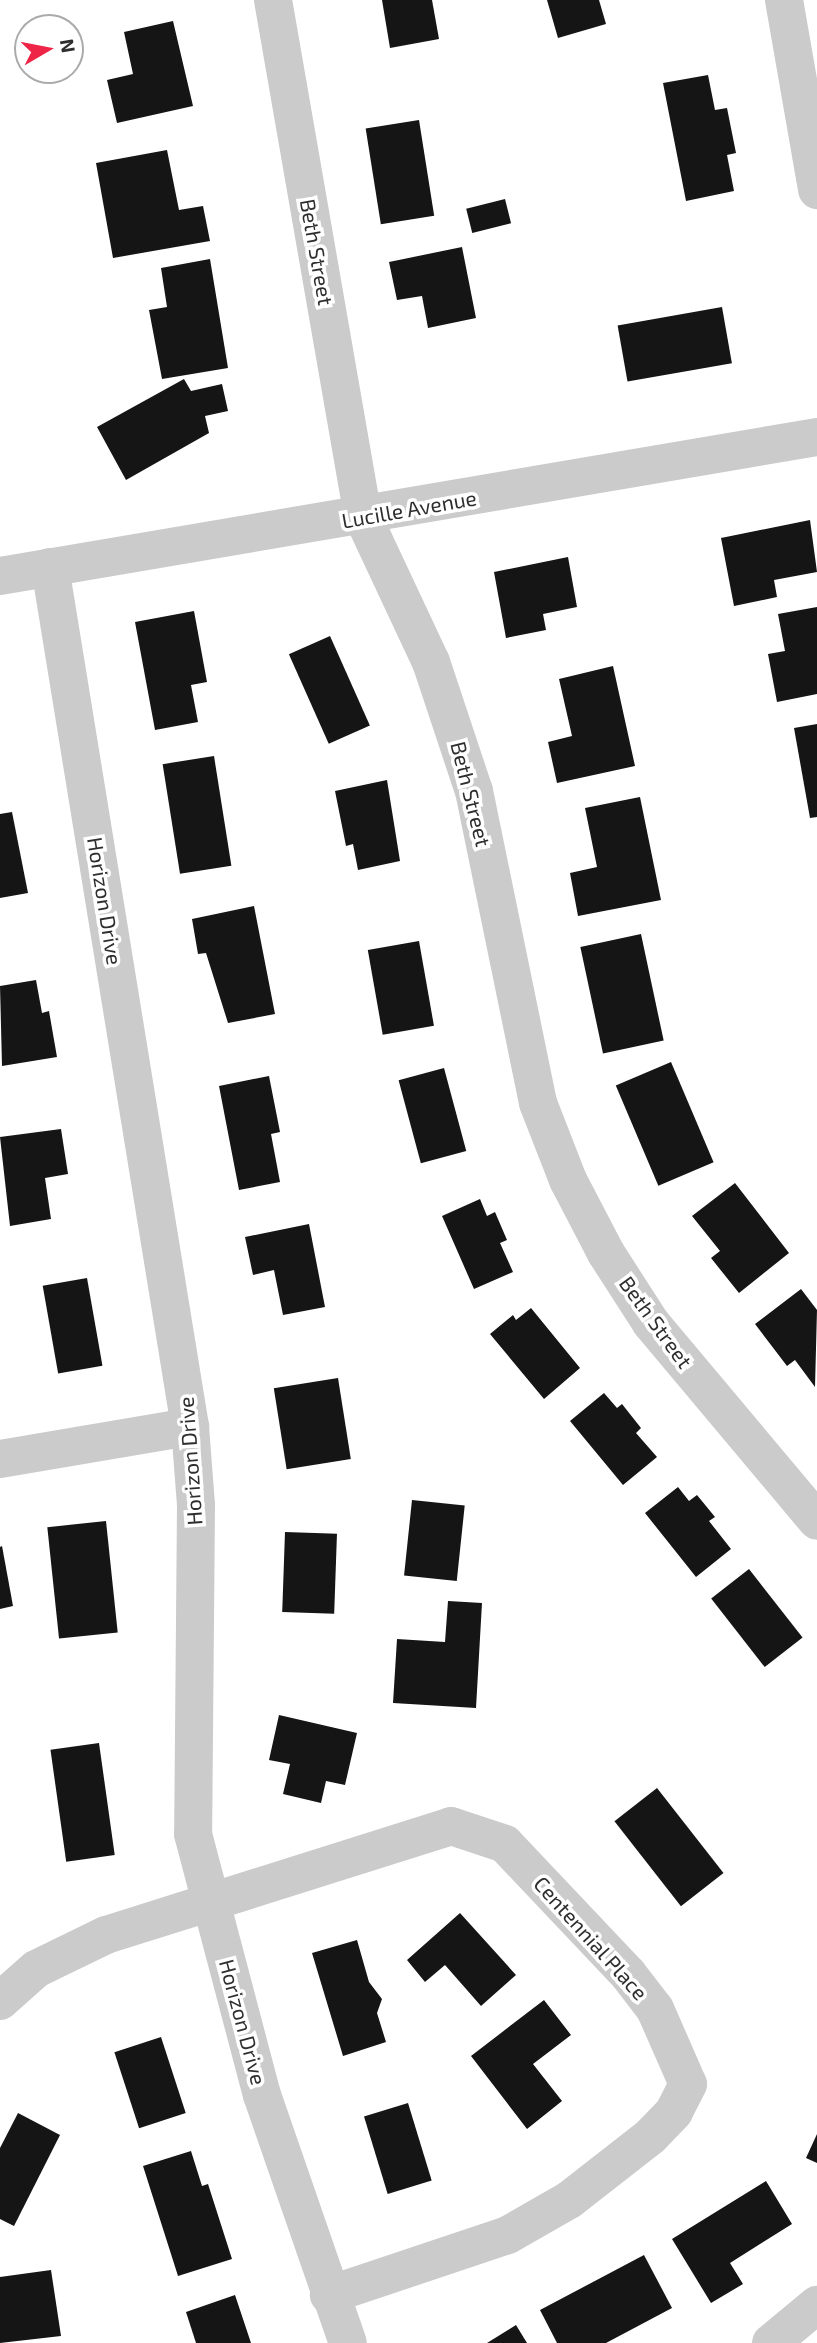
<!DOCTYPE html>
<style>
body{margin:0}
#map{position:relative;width:817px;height:2343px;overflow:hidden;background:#fff;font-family:"Exo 2",sans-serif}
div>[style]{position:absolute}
.building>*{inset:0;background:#151515;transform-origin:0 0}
.minor>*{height:38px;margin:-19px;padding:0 19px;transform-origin:19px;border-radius:19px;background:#cbcbcb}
span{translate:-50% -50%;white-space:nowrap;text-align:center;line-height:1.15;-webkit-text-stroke:7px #fff;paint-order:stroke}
.street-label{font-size:21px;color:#2e2e2e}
.north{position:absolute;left:14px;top:14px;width:70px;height:70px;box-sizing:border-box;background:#fff;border:2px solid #ababab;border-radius:50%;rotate:80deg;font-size:19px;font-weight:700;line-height:28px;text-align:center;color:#2e2e2e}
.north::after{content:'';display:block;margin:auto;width:24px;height:32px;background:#ef2548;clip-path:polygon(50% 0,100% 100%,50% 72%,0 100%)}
</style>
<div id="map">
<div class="building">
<div style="clip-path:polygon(382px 0,432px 0,439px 39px,390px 48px)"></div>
<div style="clip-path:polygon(547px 0,599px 0,606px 24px,558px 38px)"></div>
<div style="clip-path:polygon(173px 21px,193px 106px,117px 123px,107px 80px,133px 74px,124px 32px)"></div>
<div style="clip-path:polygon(708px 75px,715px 110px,727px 108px,736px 153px,727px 155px,734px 191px,686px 201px,663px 83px)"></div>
<div style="left:419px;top:120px;width:97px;height:54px;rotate:81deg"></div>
<div style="clip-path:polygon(167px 150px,179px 210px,203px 206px,210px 241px,113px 258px,96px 163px)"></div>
<div style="left:505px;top:199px;width:25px;height:40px;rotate:76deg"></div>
<div style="clip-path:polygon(462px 247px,476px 318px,428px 328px,422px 296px,397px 300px,389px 262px)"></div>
<div style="clip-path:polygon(210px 259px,228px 368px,162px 379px,149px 310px,167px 307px,161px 268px)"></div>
<div style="left:722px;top:307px;width:57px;height:106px;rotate:80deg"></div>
<div style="clip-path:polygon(184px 379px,191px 391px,222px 384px,228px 411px,205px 416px,209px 433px,126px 480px,97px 427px)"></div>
<div style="clip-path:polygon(810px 520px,817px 572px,774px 580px,777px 597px,734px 606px,721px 538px)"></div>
<div style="clip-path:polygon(568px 557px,577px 607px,543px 614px,546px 630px,506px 638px,494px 572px)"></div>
<div style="clip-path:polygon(817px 607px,817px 694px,777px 702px,768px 654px,785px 651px,778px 614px)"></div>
<div style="clip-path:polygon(194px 611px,207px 682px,191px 685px,198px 722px,155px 730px,135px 622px)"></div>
<div style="left:330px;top:636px;width:98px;height:45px;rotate:66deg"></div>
<div style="clip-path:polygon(613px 666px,635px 766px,557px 783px,548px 742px,572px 736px,559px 679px)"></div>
<div style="clip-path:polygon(817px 724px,817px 817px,810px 818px,794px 728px)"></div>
<div style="left:214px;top:756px;width:111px;height:52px;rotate:81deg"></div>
<div style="clip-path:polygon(387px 780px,400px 861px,358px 870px,353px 844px,346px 846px,335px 791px)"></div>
<div style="clip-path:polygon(640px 797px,661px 900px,578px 916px,570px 873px,597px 867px,585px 808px)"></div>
<div style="clip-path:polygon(12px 812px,28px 893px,0 898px,0 814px)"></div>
<div style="clip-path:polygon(254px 906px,275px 1014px,228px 1023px,206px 953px,198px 954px,192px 919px)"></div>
<div style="left:641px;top:934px;width:109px;height:62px;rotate:78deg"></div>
<div style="left:419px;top:941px;width:86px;height:52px;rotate:80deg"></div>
<div style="clip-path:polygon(36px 980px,42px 1013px,49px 1011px,57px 1057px,2px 1066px,0 986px)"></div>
<div style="left:671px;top:1062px;width:109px;height:60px;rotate:67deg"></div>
<div style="left:444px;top:1068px;width:86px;height:47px;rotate:75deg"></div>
<div style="clip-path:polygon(269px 1076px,280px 1132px,271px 1134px,280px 1182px,239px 1190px,219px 1086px)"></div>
<div style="clip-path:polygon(61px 1129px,68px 1174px,45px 1178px,51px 1219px,10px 1226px,0 1137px)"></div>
<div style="clip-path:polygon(735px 1183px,789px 1253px,739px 1293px,711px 1258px,720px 1251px,692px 1216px)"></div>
<div style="clip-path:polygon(480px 1199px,487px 1216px,495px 1212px,507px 1240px,500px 1243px,513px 1272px,474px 1289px,442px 1216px)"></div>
<div style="clip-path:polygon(309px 1224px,325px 1307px,283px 1315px,274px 1270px,253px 1275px,245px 1237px)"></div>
<div style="left:87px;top:1278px;width:89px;height:45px;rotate:80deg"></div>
<div style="clip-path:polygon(801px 1289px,817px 1310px,815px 1387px,795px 1360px,787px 1366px,755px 1324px)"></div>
<div style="clip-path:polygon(531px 1308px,580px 1368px,544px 1399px,490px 1334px,513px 1315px,516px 1320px)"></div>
<div style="left:338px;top:1378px;width:82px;height:65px;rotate:81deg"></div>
<div style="clip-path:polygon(604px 1393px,617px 1408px,622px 1404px,641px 1428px,636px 1433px,657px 1457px,623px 1485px,570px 1421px)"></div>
<div style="clip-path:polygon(678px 1487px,689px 1501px,697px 1495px,715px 1517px,709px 1521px,731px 1549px,696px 1577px,645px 1513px)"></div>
<div style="left:412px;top:1500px;width:53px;height:76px;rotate:6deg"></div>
<div style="left:106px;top:1521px;width:112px;height:59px;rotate:84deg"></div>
<div style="left:285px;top:1532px;width:52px;height:80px;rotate:2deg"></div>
<div style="clip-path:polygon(2px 1546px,13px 1606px,0 1609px,0 1547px)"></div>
<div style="left:749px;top:1569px;width:87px;height:48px;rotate:52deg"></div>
<div style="clip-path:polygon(448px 1601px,482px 1603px,476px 1708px,393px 1703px,397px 1639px,445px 1642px)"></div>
<div style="clip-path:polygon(279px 1715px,357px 1733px,345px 1785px,326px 1781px,321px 1803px,283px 1794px,290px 1764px,269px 1760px)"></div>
<div style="left:99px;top:1743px;width:113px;height:49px;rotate:82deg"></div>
<div style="left:657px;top:1788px;width:108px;height:54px;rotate:52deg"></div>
<div style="clip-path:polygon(460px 1913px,516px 1975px,481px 2006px,445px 1965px,425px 1982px,407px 1960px)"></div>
<div style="clip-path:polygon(357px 1940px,369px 1982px,382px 1999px,377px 2013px,386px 2042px,343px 2056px,312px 1953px)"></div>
<div style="clip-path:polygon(544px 2000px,571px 2035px,533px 2064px,562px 2101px,527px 2129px,471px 2056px)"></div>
<div style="left:161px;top:2037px;width:80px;height:49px;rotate:72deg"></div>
<div style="left:408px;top:2103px;width:81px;height:46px;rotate:73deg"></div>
<div style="clip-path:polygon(18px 2113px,60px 2135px,14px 2226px,0 2219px,0 2148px)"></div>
<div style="clip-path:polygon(817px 2134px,817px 2163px,806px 2158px)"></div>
<div style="clip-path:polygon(191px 2151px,202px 2186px,208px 2184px,232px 2259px,178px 2276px,143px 2166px)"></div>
<div style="clip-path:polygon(766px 2181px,792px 2224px,730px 2263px,743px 2284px,711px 2303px,672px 2239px)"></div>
<div style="clip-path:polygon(644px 2255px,672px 2308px,606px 2343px,557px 2343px,540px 2310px)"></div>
<div style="clip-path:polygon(51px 2270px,61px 2336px,0 2343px,0 2277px)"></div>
<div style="clip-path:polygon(235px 2295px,251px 2343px,196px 2343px,186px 2312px)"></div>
<div style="clip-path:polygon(516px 2325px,527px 2343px,487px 2343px)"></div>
</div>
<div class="minor">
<div style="left:273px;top:0;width:525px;rotate:80.12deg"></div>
<div style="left:363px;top:517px;width:160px;rotate:64.9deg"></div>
<div style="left:431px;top:662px;width:136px;rotate:71.6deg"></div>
<div style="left:474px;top:791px;width:318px;rotate:78.4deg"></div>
<div style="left:538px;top:1103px;width:83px;rotate:68.7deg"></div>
<div style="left:568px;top:1180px;width:82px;rotate:62.5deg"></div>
<div style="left:606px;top:1253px;width:83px;rotate:57.3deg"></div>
<div style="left:651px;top:1323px;width:258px;rotate:50deg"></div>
<div style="left:784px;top:0;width:193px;rotate:80.1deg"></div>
<div style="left:50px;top:567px;width:871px;rotate:80.75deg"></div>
<div style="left:190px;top:1427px;width:78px;rotate:85.6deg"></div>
<div style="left:196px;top:1505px;width:329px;rotate:90.5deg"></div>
<div style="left:193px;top:1834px;width:270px;rotate:75.2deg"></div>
<div style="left:262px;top:2095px;width:262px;rotate:70.9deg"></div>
<div style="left:0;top:576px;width:829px;rotate:-9.66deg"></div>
<div style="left:0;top:1459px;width:193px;rotate:-9.6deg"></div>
<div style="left:0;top:2001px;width:48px;rotate:-41.6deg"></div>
<div style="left:36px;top:1969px;width:78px;rotate:-25.9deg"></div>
<div style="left:106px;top:1935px;width:362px;rotate:-17.5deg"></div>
<div style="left:451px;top:1826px;width:57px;rotate:18.4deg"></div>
<div style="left:505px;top:1844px;width:179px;rotate:46.6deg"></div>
<div style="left:628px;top:1974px;width:44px;rotate:52.4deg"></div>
<div style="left:655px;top:2009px;width:82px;rotate:66.3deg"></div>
<div style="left:688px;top:2084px;width:31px;rotate:117deg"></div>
<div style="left:674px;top:2112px;width:33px;rotate:134deg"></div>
<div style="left:651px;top:2136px;width:104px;rotate:142deg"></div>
<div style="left:569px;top:2200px;width:70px;rotate:150.2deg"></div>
<div style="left:508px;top:2235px;width:189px;rotate:161.5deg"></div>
<div style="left:771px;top:2343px;width:60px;rotate:-39.6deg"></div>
</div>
<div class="street-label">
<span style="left:317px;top:252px;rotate:80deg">Beth Street</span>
<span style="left:409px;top:509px;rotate:-10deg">Lucille Avenue</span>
<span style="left:471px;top:794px;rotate:76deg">Beth Street</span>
<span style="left:105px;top:901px;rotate:81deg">Horizon Drive</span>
<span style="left:656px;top:1322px;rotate:54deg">Beth Street</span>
<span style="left:190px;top:1461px;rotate:-94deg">Horizon Drive</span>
<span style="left:591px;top:1938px;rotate:48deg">Centennial Place</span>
<span style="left:243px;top:2022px;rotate:75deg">Horizon Drive</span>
</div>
<div class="north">N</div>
</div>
